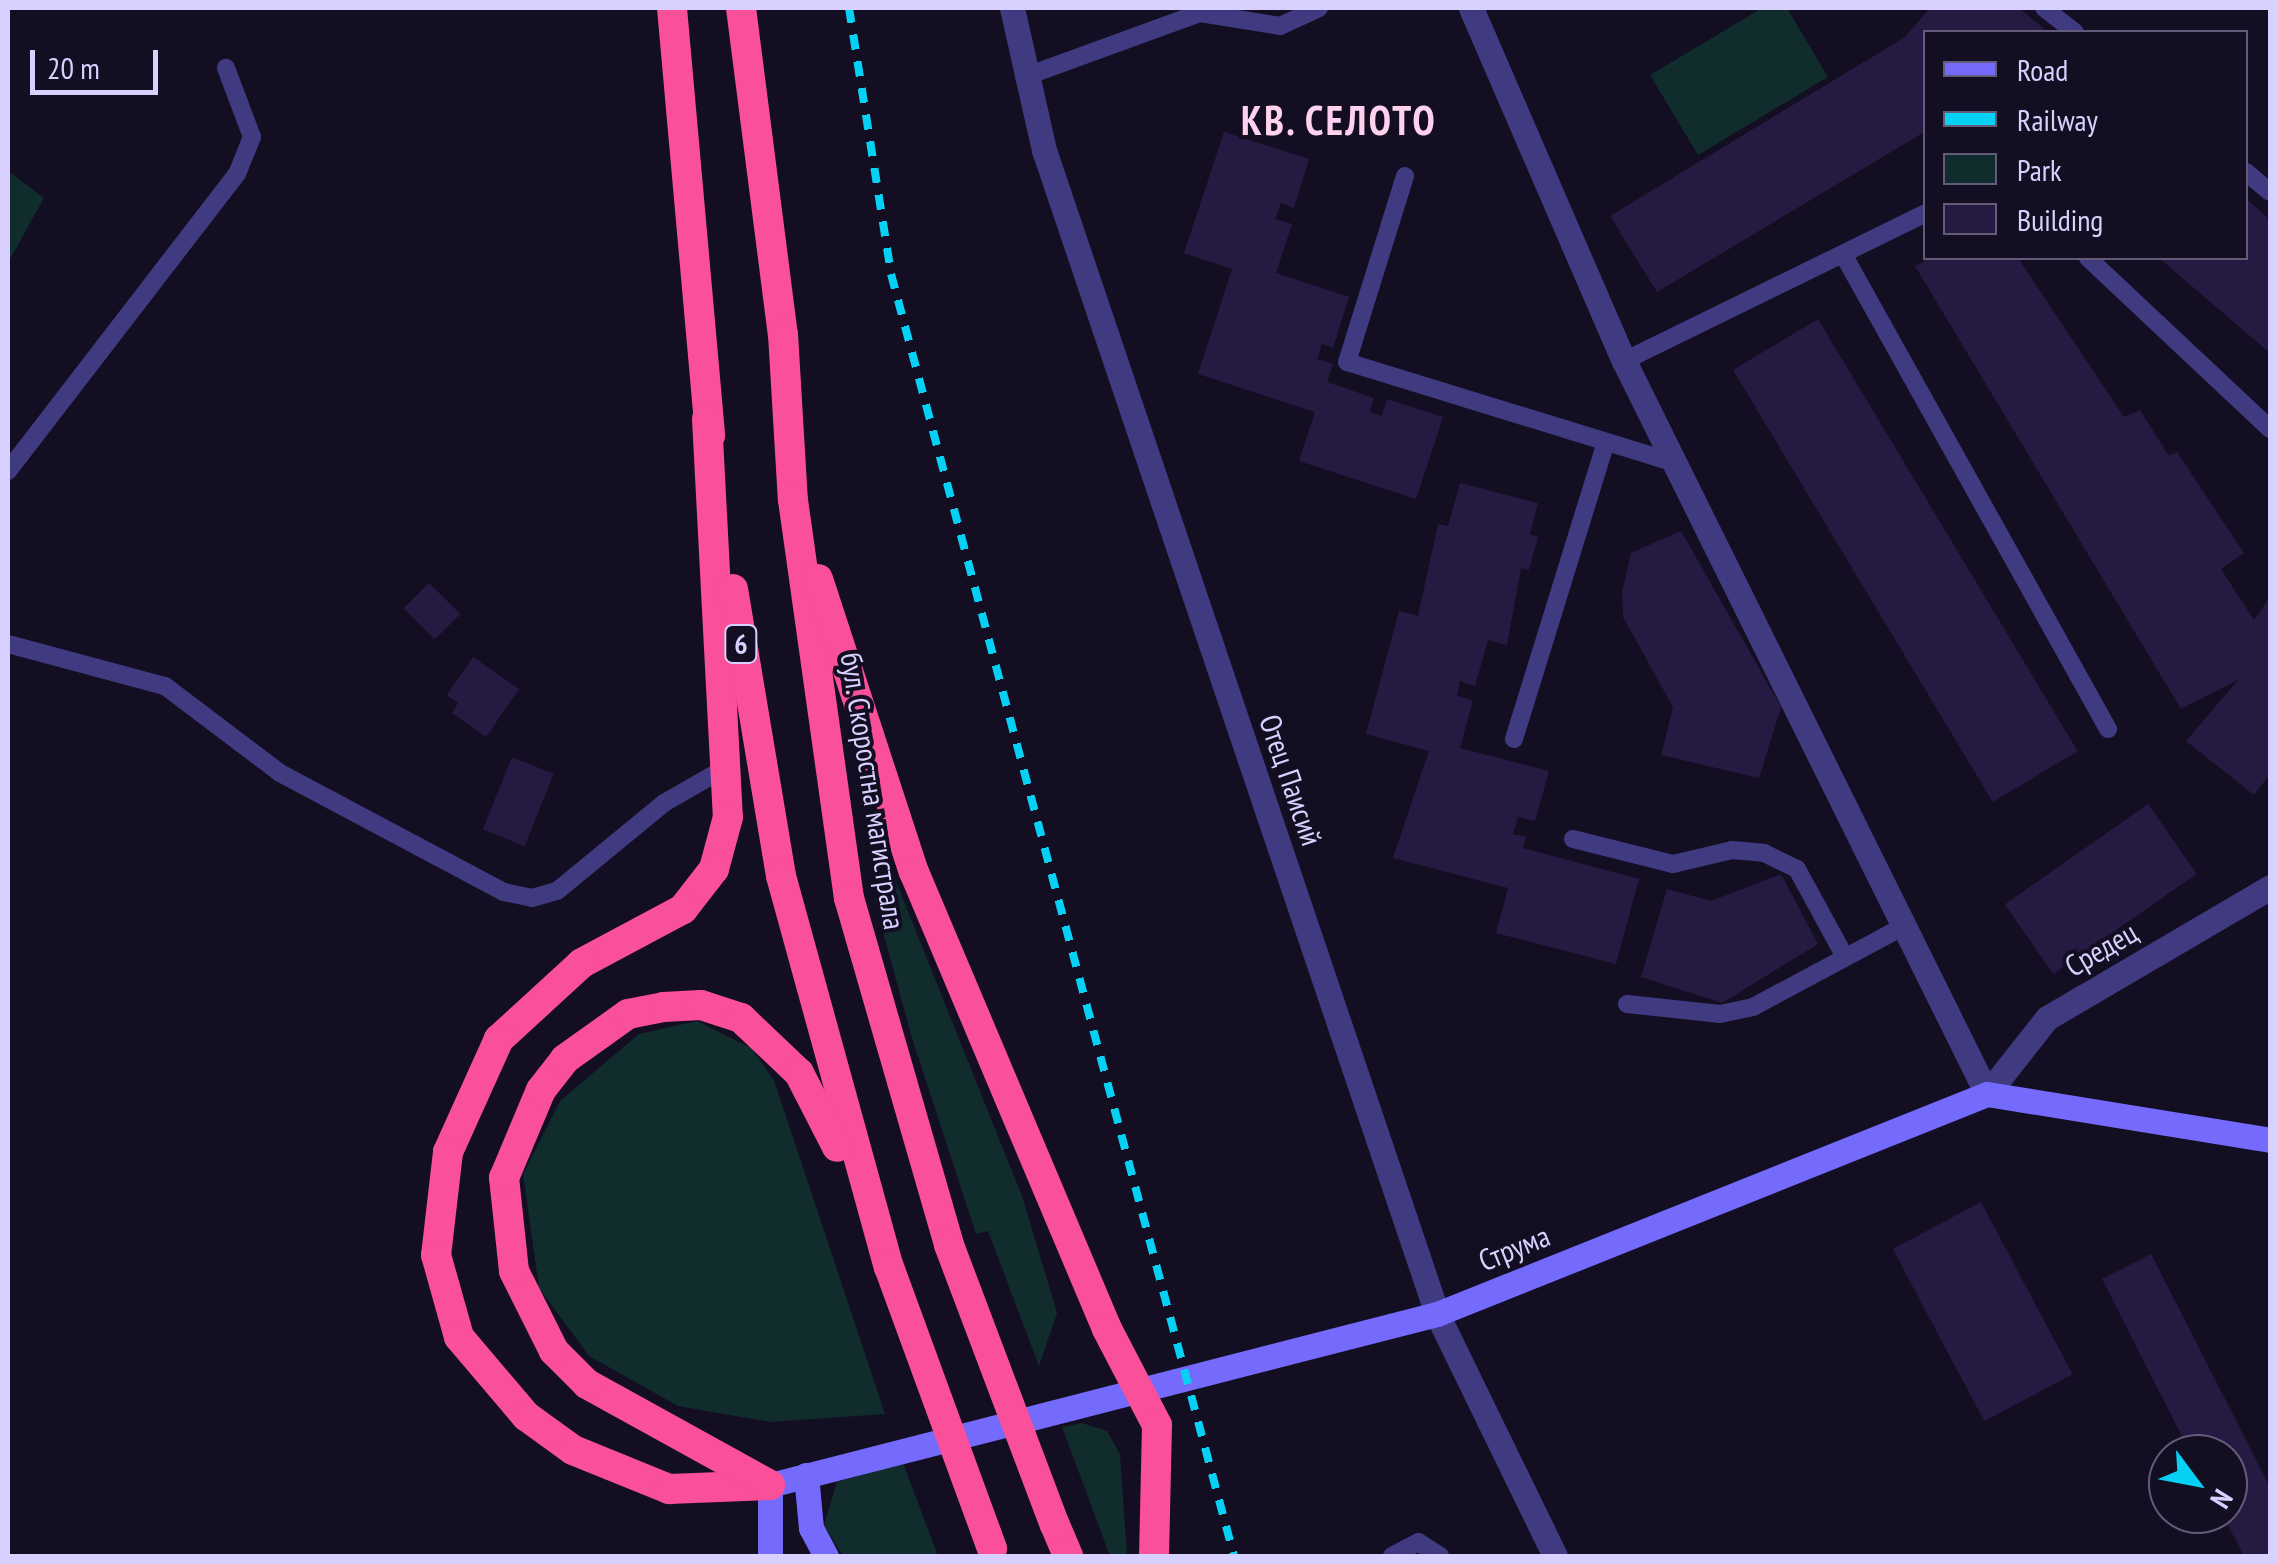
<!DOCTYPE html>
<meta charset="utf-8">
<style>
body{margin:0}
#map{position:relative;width:2278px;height:1564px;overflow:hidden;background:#130e22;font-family:"PT Sans Narrow",sans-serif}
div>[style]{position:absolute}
.green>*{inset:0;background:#112c2c}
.building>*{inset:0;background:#251b42;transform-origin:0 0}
.lane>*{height:18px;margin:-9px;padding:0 9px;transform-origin:9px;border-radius:9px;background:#403a80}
.street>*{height:25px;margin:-12.5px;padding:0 12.5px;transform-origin:12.5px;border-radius:12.5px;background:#403a80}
.secondary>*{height:25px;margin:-12.5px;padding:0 12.5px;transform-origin:12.5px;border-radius:12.5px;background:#746afb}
.highway>*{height:30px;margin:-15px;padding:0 15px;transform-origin:15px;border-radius:15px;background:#fa4f99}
.rail>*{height:8px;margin-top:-4px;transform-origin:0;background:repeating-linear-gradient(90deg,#06d1f4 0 15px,transparent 0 27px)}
.highway-bridge>*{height:30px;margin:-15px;padding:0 15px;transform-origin:15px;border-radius:15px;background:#fa4f99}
span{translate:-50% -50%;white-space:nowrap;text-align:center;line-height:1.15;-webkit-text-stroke:8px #130e22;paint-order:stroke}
.shield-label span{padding:2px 8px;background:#130e22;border:2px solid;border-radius:8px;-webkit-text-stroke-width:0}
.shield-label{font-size:28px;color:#d8d0fe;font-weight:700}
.street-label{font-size:30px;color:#d8d0fe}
.district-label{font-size:40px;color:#fed2ec;font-weight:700;letter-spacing:2.5px}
.frame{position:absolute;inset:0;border:10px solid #d8d0fe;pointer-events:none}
.legend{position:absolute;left:1923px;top:30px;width:325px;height:230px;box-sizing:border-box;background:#130e22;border:2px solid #625c7a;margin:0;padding:12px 18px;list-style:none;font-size:30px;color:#d8d0fe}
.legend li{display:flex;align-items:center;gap:20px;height:50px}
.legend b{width:50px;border:2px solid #625c7a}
.north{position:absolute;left:2148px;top:1434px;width:100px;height:100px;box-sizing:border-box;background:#130e22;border:2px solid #625c7a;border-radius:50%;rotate:122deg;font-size:28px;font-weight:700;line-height:40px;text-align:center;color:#d8d0fe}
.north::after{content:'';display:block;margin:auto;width:35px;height:45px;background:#06d1f4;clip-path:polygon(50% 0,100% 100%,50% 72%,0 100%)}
.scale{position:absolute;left:30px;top:50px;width:128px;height:45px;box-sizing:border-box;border:5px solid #d8d0fe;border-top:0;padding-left:12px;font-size:30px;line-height:35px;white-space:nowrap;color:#d8d0fe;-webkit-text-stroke:8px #130e22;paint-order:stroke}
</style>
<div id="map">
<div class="green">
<div style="clip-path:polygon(1762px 8px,1787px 8px,1828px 77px,1698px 155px,1650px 75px)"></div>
<div style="clip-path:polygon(8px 171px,44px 198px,8px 263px)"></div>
<div style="clip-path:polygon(893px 874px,1022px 1196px,1057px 1313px,1039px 1366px,988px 1231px,976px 1234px,912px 1038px,874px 899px)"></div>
<div style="clip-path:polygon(697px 1021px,751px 1048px,774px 1080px,885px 1414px,770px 1422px,678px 1406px,589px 1356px,539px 1288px,523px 1174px,560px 1101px,639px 1034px)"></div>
<div style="clip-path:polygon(1082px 1423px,1107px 1431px,1120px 1454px,1127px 1556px,1110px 1556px,1062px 1427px)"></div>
<div style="clip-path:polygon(903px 1463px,938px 1556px,843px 1556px,824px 1525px,837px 1482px)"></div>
</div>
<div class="building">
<div style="clip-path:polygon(1930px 8px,2019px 8px,2048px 32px,1926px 32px,1926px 131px,1657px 292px,1610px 216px,1905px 37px)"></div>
<div style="clip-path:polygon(1224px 132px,1309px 159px,1294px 208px,1281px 203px,1275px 219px,1292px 224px,1276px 273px,1349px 297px,1333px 348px,1322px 344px,1317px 359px,1333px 364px,1327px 382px,1374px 398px,1370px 412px,1382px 416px,1387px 399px,1443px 417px,1416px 499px,1299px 461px,1315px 412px,1198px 374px,1232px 269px,1184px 253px)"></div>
<div style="clip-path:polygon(2246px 199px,2270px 220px,2270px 353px,2159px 258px,2246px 258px)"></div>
<div style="clip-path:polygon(1931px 258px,2018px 258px,2124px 417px,2140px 410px,2169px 456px,2177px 452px,2244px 553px,2221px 569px,2254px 620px,2270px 597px,2270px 774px,2254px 795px,2186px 741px,2238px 680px,2181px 709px,1915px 266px)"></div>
<div style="left:1818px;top:319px;width:504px;height:99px;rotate:59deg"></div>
<div style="clip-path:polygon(1460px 483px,1538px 503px,1530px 534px,1538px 537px,1529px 570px,1521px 568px,1507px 645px,1488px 640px,1475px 686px,1460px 681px,1457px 696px,1473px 700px,1460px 748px,1549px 771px,1535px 821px,1518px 817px,1513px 834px,1526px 837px,1523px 848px,1639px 879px,1616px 964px,1496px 933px,1508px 888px,1393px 858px,1429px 751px,1366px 734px,1399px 611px,1418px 616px,1438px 524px,1448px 526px)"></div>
<div style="clip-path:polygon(1681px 531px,1781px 707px,1759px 778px,1661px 755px,1673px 707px,1623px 617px,1622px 592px,1631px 553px)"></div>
<div style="left:429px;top:583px;width:44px;height:36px;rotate:45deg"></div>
<div style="clip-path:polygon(473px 657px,519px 689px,486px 737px,452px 713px,458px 703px,447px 695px)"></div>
<div style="left:512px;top:757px;width:45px;height:78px;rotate:22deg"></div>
<div style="left:2148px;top:804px;width:85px;height:175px;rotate:55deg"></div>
<div style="clip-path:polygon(1781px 874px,1818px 944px,1722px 1003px,1641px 977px,1667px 889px,1711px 901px)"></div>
<div style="left:1981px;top:1202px;width:195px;height:100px;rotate:62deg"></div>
<div style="clip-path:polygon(2151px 1254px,2270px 1487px,2270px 1556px,2244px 1556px,2222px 1514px,2228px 1454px,2191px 1454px,2102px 1279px)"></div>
</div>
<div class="lane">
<div style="left:2044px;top:8px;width:39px;rotate:38deg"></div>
<div style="left:1024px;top:77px;width:187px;rotate:-20deg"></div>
<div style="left:1200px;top:13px;width:81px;rotate:9.2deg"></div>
<div style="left:1280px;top:26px;width:43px;rotate:-24.8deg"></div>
<div style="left:2246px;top:172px;width:31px;rotate:40deg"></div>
<div style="left:1405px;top:176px;width:195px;rotate:107.3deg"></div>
<div style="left:1347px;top:362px;width:343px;rotate:17.1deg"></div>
<div style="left:1843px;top:254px;width:544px;rotate:60.84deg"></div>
<div style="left:2088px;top:258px;width:250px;rotate:43.2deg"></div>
<div style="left:1624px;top:361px;width:336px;rotate:-26.1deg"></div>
<div style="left:8px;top:471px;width:375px;rotate:-52.4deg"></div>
<div style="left:237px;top:174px;width:40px;rotate:-68deg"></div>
<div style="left:252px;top:137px;width:74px;rotate:-110.6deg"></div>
<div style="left:8px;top:644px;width:163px;rotate:15deg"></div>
<div style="left:165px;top:686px;width:144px;rotate:37.1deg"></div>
<div style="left:280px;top:773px;width:254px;rotate:28deg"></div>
<div style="left:504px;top:892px;width:29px;rotate:12deg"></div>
<div style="left:532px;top:898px;width:26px;rotate:-16deg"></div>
<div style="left:557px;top:891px;width:139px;rotate:-39.4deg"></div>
<div style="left:664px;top:803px;width:70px;rotate:-29.8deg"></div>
<div style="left:1514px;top:739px;width:311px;rotate:-72.8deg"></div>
<div style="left:1573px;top:839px;width:103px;rotate:14deg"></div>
<div style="left:1673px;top:864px;width:61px;rotate:-13.3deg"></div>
<div style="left:1732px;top:850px;width:32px;rotate:5deg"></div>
<div style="left:1764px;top:853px;width:37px;rotate:26deg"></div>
<div style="left:1797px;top:869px;width:100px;rotate:61.4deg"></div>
<div style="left:1627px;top:1004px;width:94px;rotate:6.1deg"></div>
<div style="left:1720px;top:1014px;width:34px;rotate:-12deg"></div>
<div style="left:1753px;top:1007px;width:171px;rotate:-28.2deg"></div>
<div style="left:1392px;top:1556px;width:30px;rotate:-28deg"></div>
<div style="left:1418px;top:1542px;width:26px;rotate:32deg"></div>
</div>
<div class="street">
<div style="left:1012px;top:8px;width:146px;rotate:77.3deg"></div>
<div style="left:1044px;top:150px;width:1229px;rotate:71.34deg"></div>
<div style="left:1437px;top:1314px;width:269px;rotate:64deg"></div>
<div style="left:1471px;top:8px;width:385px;rotate:66.6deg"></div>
<div style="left:1624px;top:361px;width:818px;rotate:63.65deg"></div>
<div style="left:1987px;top:1094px;width:97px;rotate:-51.7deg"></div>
<div style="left:2047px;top:1018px;width:259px;rotate:-30.4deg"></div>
</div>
<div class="secondary">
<div style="left:806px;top:1475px;width:53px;rotate:84.6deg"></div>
<div style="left:811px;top:1528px;width:32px;rotate:62deg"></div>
<div style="left:770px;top:1556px;width:71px;rotate:-90deg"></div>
<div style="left:770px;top:1485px;width:689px;rotate:-14.38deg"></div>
<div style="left:1437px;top:1314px;width:592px;rotate:-21.8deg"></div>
<div style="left:1987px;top:1094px;width:287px;rotate:9.2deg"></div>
</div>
<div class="highway">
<div style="left:672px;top:8px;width:429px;rotate:84.9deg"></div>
<div style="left:741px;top:8px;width:329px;rotate:82.7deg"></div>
<div style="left:783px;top:334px;width:166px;rotate:86.6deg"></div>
<div style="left:793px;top:500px;width:402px;rotate:82deg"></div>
<div style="left:849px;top:898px;width:361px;rotate:73.9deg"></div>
<div style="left:707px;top:419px;width:399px;rotate:87deg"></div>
<div style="left:728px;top:817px;width:54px;rotate:105.1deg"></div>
<div style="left:714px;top:869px;width:51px;rotate:127.8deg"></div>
<div style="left:683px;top:909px;width:115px;rotate:151.9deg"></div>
<div style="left:582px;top:963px;width:113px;rotate:137.5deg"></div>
<div style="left:499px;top:1039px;width:124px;rotate:114.3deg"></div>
<div style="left:448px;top:1152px;width:104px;rotate:96.6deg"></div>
<div style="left:436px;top:1255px;width:85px;rotate:74.3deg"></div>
<div style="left:459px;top:1337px;width:104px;rotate:49.7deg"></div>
<div style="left:526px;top:1416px;width:58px;rotate:35.9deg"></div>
<div style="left:573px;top:1450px;width:104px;rotate:22.1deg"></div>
<div style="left:669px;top:1489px;width:101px;rotate:-2.3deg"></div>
<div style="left:818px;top:579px;width:308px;rotate:71.9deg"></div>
<div style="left:914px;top:872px;width:496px;rotate:67.1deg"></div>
<div style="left:1107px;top:1329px;width:108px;rotate:62.5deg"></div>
<div style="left:1157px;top:1425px;width:131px;rotate:91.3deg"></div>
<div style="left:733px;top:589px;width:291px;rotate:80.5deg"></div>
<div style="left:781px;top:876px;width:406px;rotate:74.6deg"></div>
<div style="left:770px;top:1485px;width:209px;rotate:-151.1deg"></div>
<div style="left:587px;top:1384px;width:47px;rotate:-135deg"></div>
<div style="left:554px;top:1351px;width:89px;rotate:-116.6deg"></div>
<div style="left:514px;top:1271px;width:94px;rotate:-96.1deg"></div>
<div style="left:504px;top:1178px;width:95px;rotate:-67.2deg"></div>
<div style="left:541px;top:1090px;width:39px;rotate:-52deg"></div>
<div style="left:565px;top:1059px;width:77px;rotate:-35.5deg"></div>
<div style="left:628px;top:1014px;width:36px;rotate:-11deg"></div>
<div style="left:663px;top:1007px;width:38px;rotate:-3deg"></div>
<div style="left:701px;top:1005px;width:42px;rotate:18deg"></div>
<div style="left:741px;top:1018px;width:80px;rotate:43.5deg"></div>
<div style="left:799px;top:1073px;width:83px;rotate:62.8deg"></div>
<div style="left:1055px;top:1525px;width:34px;rotate:67deg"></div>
</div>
<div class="rail">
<div style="left:849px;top:8px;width:269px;rotate:81deg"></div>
<div style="left:891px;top:274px;width:1327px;rotate:75.02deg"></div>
</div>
<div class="highway-bridge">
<div style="left:949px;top:1245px;width:299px;rotate:69.3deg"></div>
<div style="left:889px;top:1267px;width:300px;rotate:69.9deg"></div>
</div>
<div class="shield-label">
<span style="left:741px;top:644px">6</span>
</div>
<div class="street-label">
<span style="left:1291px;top:780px;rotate:71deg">Отец Паисий</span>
<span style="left:873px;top:791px;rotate:81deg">бул. Скоростна магистрала</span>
<span style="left:2101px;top:949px;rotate:-30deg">Средец</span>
<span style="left:1514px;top:1248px;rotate:-22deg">Струма</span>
</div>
<div class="district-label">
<span style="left:1339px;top:120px">КВ. СЕЛОТО</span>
</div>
<div class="frame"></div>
<ul class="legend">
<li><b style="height:12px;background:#746afb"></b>Road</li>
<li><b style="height:12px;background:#06d1f4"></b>Railway</li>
<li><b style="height:28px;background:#112c2c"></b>Park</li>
<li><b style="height:28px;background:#251b42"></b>Building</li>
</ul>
<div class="north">N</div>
<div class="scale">20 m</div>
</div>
